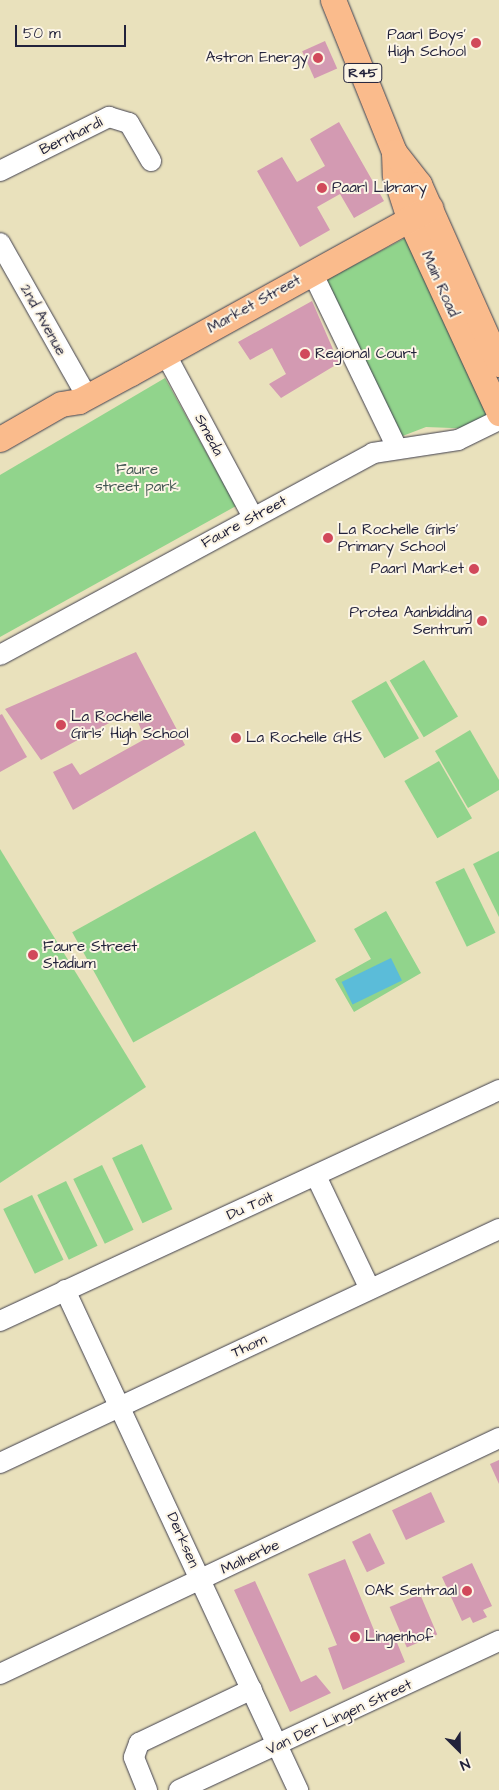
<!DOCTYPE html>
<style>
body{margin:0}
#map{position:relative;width:499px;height:1790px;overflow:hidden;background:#e9e1bc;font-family:"Architects Daughter",sans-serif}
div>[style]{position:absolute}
.green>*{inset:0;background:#91d48c;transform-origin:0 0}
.water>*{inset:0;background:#5bbcd9;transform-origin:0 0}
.building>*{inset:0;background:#d39ab2;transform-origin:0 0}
.roads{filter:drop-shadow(0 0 1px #403f4e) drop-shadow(0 0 1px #403f4e)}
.minor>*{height:20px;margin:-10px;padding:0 10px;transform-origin:10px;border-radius:10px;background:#fff}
.major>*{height:25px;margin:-12.5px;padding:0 12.5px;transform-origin:12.5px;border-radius:12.5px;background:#fabb8c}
.dots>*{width:14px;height:14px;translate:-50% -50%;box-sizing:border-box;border:2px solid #fcf5e5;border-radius:50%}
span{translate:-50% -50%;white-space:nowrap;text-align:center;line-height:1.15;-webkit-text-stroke:4px #fcf5e5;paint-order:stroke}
.shield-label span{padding:1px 4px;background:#fcf5e5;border:1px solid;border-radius:4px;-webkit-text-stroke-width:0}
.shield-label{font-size:14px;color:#22223b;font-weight:700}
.poi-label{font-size:15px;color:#22223b}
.right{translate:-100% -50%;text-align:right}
.left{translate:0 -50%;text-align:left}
.street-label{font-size:15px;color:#22223b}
.park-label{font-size:15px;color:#435753}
.north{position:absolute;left:434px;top:1725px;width:50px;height:50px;-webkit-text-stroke:4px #fcf5e5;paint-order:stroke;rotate:157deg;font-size:14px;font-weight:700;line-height:20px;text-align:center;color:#22223b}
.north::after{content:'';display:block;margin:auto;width:18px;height:22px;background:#22223b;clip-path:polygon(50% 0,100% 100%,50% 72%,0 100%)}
.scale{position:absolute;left:15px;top:25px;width:111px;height:22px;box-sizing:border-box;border:2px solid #22223b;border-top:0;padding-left:6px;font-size:15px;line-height:18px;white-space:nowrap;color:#22223b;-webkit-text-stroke:4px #fcf5e5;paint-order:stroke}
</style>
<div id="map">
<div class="green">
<div style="clip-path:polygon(407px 237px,499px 415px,478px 429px,426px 427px,400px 437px,324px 281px)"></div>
<div style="clip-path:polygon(165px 378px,236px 506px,0 637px,0 475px)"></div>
<div style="left:424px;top:660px;width:66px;height:40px;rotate:59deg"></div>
<div style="left:386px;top:681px;width:66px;height:40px;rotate:60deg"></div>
<div style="clip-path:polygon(470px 730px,499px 780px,499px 790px,468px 808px,435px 751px)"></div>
<div style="left:439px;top:761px;width:66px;height:40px;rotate:60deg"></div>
<div style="left:255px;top:831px;width:126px;height:209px;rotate:61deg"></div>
<div style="clip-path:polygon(0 849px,146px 1087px,0 1183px)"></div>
<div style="clip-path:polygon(499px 851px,499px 917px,473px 864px)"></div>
<div style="left:464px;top:868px;width:72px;height:32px;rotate:64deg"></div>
<div style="clip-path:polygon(386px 911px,421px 973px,354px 1012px,335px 979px,371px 959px,354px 929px)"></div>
<div style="left:142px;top:1144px;width:72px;height:33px;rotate:65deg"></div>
<div style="left:102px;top:1165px;width:72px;height:32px;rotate:64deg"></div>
<div style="left:66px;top:1181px;width:72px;height:32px;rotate:64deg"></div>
<div style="left:32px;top:1195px;width:72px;height:32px;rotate:64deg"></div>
</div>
<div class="water">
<div style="left:391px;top:958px;width:25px;height:55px;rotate:64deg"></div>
</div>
<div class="building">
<div style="left:325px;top:41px;width:30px;height:25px;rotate:66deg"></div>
<div style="clip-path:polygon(339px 122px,384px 201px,354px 218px,340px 194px,317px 207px,330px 230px,300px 247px,257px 171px,282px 157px,297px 182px,325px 166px,310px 139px)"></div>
<div style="clip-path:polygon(312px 301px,339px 363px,281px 398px,269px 384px,286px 374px,272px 348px,250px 360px,238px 342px)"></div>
<div style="clip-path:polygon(136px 652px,185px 745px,73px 810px,53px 772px,72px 763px,80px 775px,145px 739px,133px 710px,41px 760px,5px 709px)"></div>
<div style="clip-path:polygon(2px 714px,27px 757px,0 772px,0 715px)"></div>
<div style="clip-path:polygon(499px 1460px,499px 1484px,490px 1464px)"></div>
<div style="left:431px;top:1492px;width:33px;height:43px;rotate:65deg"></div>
<div style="left:370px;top:1533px;width:34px;height:20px;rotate:64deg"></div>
<div style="clip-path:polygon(345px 1559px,378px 1640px,393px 1633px,405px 1662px,343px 1690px,328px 1648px,337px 1645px,308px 1574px)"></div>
<div style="clip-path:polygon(472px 1563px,492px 1606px,483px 1610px,487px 1617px,473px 1623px,470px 1617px,462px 1621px,442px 1577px)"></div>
<div style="clip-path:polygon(255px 1581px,301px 1682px,316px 1675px,331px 1693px,290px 1712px,234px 1590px)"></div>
<div style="left:420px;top:1594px;width:44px;height:33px;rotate:67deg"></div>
</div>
<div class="roads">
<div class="minor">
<div style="left:0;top:171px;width:122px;rotate:-26.4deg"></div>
<div style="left:109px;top:117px;width:21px;rotate:17deg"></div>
<div style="left:129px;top:123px;width:44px;rotate:59.9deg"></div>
<div style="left:0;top:243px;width:177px;rotate:60.5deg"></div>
<div style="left:312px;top:272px;width:193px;rotate:64.2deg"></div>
<div style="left:165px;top:353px;width:186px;rotate:61.8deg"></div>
<div style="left:0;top:655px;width:424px;rotate:-28.4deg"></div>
<div style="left:373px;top:453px;width:86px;rotate:-8.7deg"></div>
<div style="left:458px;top:440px;width:46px;rotate:-26deg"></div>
<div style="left:316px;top:1176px;width:125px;rotate:64.5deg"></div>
<div style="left:65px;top:1290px;width:552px;rotate:65.01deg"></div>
<div style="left:0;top:1321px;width:550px;rotate:-24.84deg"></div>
<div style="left:0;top:1463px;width:551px;rotate:-25.12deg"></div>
<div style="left:0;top:1674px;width:552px;rotate:-25.31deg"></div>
<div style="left:147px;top:1790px;width:35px;rotate:-112deg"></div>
<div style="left:134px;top:1757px;width:15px;rotate:-70deg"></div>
<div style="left:139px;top:1743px;width:125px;rotate:-25.5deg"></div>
<div style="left:179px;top:1790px;width:353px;rotate:-25deg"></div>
</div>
<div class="major">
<div style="left:333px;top:0;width:164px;rotate:68.1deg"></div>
<div style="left:394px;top:152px;width:23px;rotate:88deg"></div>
<div style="left:395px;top:175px;width:45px;rotate:72deg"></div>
<div style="left:409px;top:218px;width:215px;rotate:65.2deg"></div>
<div style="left:394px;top:152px;width:41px;rotate:52deg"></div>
<div style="left:419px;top:184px;width:197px;rotate:66deg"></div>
<div style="left:0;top:439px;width:70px;rotate:-29.8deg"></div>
<div style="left:61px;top:404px;width:18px;rotate:-9deg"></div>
<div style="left:79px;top:401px;width:59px;rotate:-28.3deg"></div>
<div style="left:131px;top:373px;width:342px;rotate:-28.9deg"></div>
</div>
</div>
<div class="dots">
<div style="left:476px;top:43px;background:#d1495b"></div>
<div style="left:318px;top:58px;background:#d1495b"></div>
<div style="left:322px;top:188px;background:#d1495b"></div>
<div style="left:305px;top:354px;background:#d1495b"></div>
<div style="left:328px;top:538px;background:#d1495b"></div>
<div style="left:474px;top:569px;background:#d1495b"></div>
<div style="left:482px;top:621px;background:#d1495b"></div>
<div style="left:61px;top:725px;background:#d1495b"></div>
<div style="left:236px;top:738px;background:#d1495b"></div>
<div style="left:33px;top:955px;background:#d1495b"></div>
<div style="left:467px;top:1591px;background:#d1495b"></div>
<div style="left:355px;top:1637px;background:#d1495b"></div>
</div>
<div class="shield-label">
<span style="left:363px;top:73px">R45</span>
</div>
<div class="poi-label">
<span class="right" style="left:466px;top:43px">Paarl Boys'<br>High School</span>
<span class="right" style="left:308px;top:58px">Astron Energy</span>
<span class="left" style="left:332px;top:188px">Paarl Library</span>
<span class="left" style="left:315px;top:354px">Regional Court</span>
<span class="left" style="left:338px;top:538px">La Rochelle Girls'<br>Primary School</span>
<span class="right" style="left:464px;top:569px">Paarl Market</span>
<span class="right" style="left:472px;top:621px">Protea Aanbidding<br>Sentrum</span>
<span class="left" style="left:71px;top:725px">La Rochelle<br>Girls' High School</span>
<span class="left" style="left:246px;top:738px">La Rochelle GHS</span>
<span class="left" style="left:43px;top:955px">Faure Street<br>Stadium</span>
<span class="right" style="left:457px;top:1591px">OAK Sentraal</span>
<span class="left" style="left:365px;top:1637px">Lingenhof</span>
</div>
<div class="street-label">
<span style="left:71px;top:136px;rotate:-26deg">Bernhardi</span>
<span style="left:440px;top:284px;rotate:66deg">Main Road</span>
<span style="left:254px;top:304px;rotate:-29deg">Market Street</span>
<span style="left:43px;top:320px;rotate:61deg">2nd Avenue</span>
<span style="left:209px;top:435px;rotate:62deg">Smeda</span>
<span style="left:244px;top:522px;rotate:-28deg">Faure Street</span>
<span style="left:250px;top:1206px;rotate:-24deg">Du Toit</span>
<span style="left:249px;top:1346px;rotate:-25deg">Thom</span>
<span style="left:183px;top:1540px;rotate:66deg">Derksen</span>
<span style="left:250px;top:1557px;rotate:-25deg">Malherbe</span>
<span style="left:339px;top:1717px;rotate:-25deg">Van Der Lingen Street</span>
</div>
<div class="park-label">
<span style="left:137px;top:478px">Faure<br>street park</span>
</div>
<div class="north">N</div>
<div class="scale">50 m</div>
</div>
